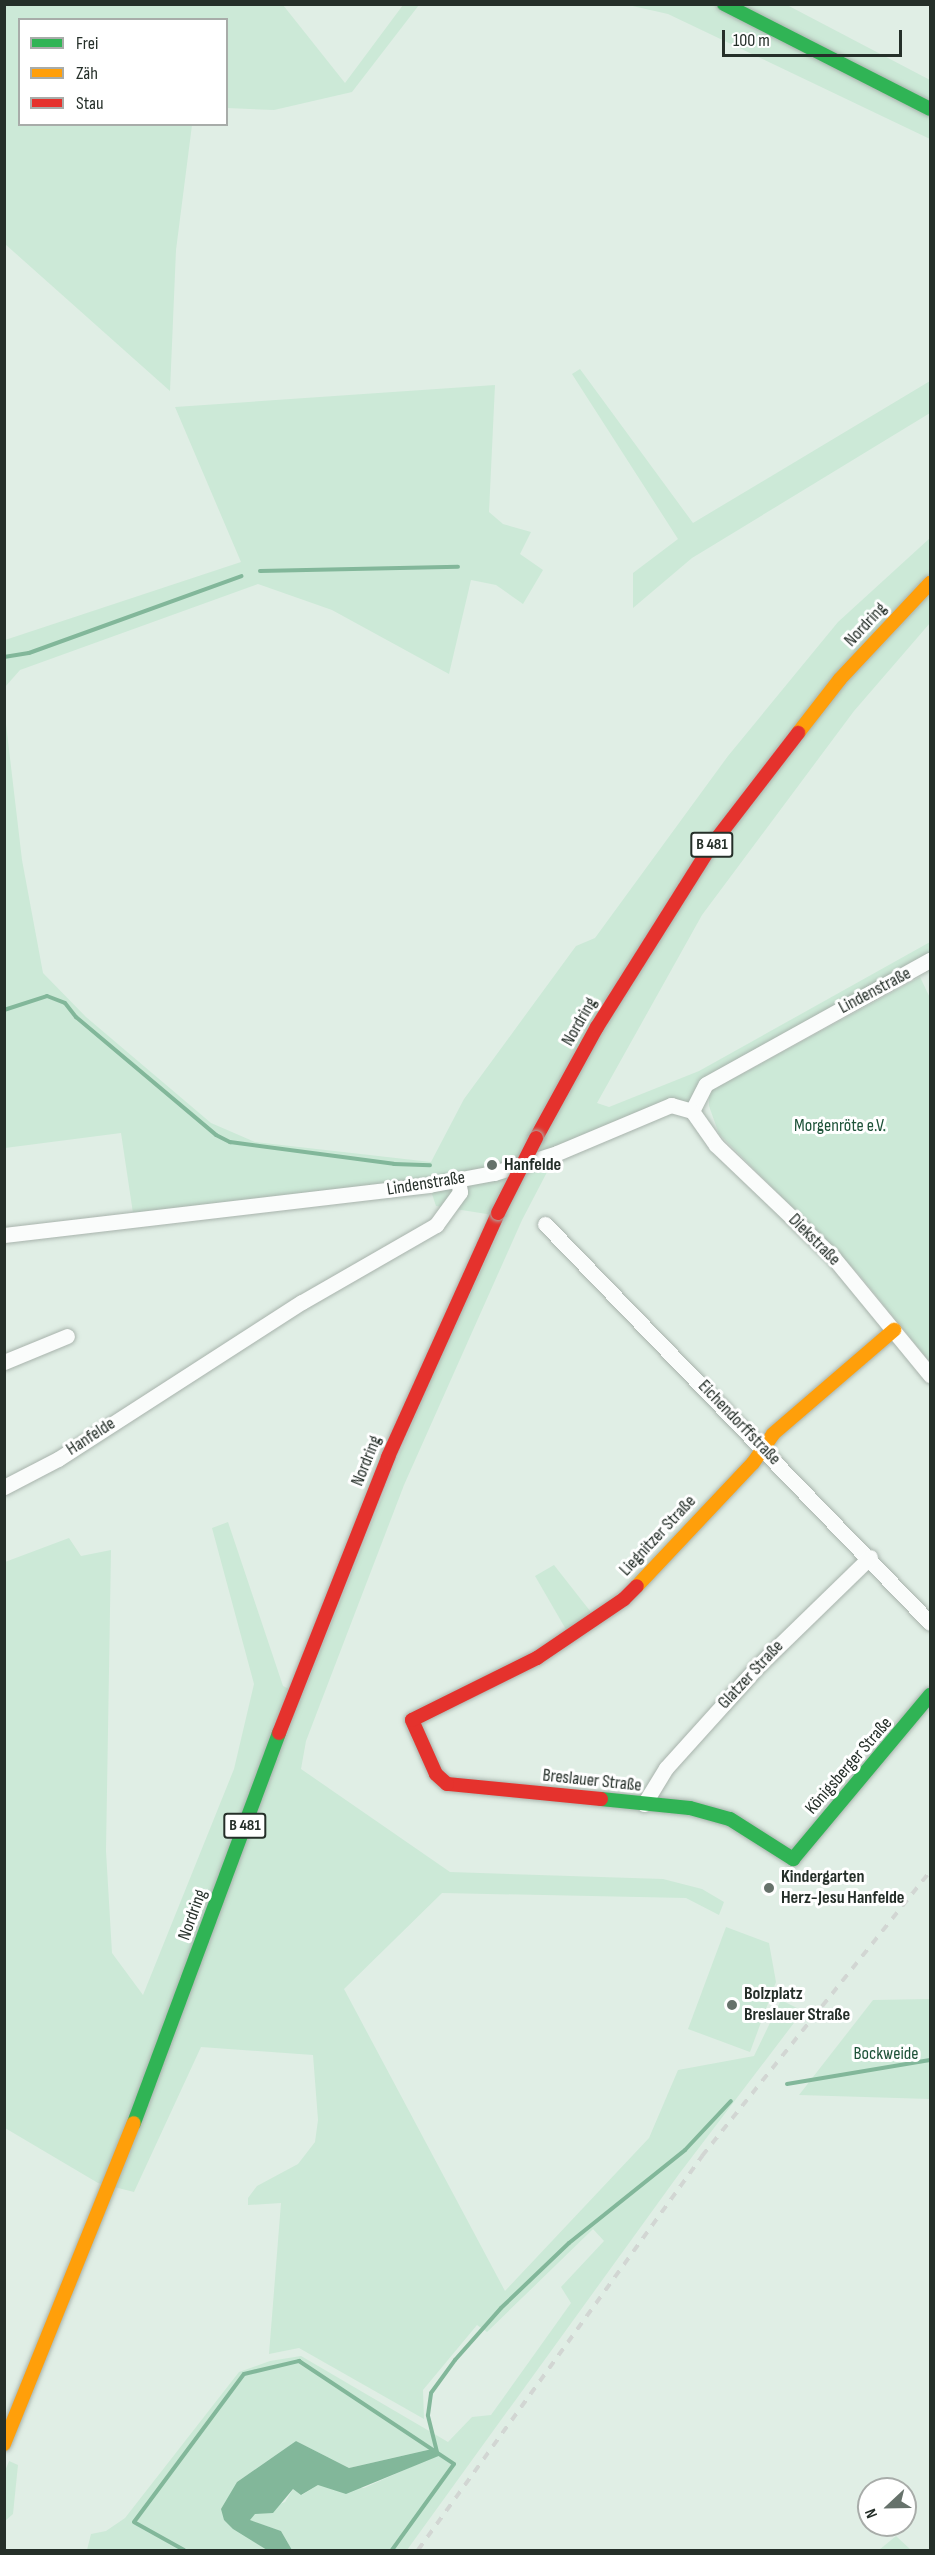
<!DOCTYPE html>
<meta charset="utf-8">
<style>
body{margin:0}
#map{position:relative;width:935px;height:2555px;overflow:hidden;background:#e0eee5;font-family:"Sofia Sans Condensed",sans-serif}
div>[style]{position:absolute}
.green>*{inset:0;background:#cce9d7}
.water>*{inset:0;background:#82b79a}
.stream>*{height:4px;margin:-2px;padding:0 2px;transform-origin:2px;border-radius:2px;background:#82b79a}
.roads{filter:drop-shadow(0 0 2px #a8b3ac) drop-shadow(0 0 2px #a8b3ac)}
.street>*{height:15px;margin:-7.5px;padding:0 7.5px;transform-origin:7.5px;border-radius:7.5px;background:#fafcfb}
.fast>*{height:14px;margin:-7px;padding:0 7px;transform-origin:7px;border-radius:7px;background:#30b455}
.slow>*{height:14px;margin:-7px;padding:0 7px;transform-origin:7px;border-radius:7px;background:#ff9f0a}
.jam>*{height:14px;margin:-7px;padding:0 7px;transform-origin:7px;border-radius:7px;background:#e5322d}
.rail>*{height:4px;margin-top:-2px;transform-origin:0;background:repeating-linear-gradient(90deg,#d2d6d3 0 8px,transparent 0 16px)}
.bridges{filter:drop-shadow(0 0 2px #a8b3ac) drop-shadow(0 0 2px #a8b3ac)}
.jam-bridge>*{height:14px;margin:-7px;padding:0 7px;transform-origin:7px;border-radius:7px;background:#e5322d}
.dots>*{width:16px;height:16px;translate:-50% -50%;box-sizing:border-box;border:3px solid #fff;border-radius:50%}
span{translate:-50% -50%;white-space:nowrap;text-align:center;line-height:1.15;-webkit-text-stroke:6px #fff;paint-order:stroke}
.shield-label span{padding:2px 4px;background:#fff;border:2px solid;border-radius:4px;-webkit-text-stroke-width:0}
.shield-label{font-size:16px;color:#252f29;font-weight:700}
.street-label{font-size:18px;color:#252f29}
.park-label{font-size:18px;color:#1d5238}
.poi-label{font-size:18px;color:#252f29;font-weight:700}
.left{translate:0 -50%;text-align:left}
.frame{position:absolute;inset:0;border:6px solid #252f29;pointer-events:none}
.legend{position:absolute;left:18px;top:18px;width:210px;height:108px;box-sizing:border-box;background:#fff;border:2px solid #a8aca9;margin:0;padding:8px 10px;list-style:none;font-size:18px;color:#252f29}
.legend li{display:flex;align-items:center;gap:12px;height:30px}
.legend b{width:30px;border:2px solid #a8aca9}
.north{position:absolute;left:857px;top:2477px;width:60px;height:60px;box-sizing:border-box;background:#fff;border:2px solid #a8aca9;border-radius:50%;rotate:248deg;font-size:16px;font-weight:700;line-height:24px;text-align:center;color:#252f29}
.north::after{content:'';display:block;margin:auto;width:21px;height:27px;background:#66726b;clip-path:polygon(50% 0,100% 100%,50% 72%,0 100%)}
.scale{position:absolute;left:722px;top:30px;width:180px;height:27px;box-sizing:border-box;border:3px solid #252f29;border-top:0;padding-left:8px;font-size:18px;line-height:21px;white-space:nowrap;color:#252f29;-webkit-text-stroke:4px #fff;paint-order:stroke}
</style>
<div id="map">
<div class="green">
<div style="clip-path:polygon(4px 5px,283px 5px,345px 83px,403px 5px,419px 5px,352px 92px,274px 110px,227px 108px,226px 20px,20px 20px,20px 124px,192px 125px,176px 250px,170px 391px,5px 244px)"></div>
<div style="clip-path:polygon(628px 5px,787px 5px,930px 80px,930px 139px,668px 14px)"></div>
<div style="clip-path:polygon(580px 369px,693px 523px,930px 381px,930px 413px,692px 558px,633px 608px,633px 573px,678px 539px,572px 374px)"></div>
<div style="clip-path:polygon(495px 385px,489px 512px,503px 524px,531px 532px,520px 554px,543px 570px,523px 604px,496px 585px,471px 580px,449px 674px,332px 610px,258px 584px,20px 670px,5px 687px,5px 640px,241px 562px,175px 407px)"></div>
<div style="clip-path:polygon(930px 538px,930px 623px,854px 711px,702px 915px,597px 1103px,609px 1107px,699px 1071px,930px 942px,930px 960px,706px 1084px,692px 1111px,682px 1107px,557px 1153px,522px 1220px,404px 1485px,306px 1741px,301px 1769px,450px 1872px,663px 1879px,702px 1889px,724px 1902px,719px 1915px,686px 1898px,442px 1893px,344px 1989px,505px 2291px,649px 2138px,678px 2070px,754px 2056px,781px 2000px,803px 2011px,679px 2174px,407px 2550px,292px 2550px,281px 2531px,249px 2520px,254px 2514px,285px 2502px,293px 2489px,302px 2495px,318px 2485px,364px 2488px,440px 2454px,432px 2449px,349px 2468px,296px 2441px,237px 2482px,224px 2520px,267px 2550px,87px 2550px,91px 2534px,106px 2531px,125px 2518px,239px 2372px,270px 2361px,301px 2356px,448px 2442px,472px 2417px,491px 2415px,571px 2303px,561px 2287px,604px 2241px,593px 2229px,487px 2332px,477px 2325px,423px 2390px,424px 2419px,299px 2348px,269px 2354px,281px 2203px,248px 2205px,248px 2198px,257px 2186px,298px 2164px,315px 2142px,318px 2120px,313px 2055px,201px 2047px,134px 2192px,98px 2183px,5px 2128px,5px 1562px,69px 1538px,81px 1556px,111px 1550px,106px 1851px,112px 1953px,143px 1995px,234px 1769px,254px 1684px,212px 1528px,228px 1522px,283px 1686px,302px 1695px,432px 1374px,506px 1217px,436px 1206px,429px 1185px,134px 1220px,121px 1133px,5px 1148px,4px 707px,22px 860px,43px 973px,86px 1017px,211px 1123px,255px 1142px,431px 1162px,464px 1099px,576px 946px,595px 938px,728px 756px,838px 622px)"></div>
<div style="clip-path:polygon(920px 977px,930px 998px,930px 1362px,857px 1272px,719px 1134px,709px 1106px,709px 1092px)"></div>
<div style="clip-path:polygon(554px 1565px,594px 1616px,568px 1633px,535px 1576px)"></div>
<div style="clip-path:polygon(726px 1927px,769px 1943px,776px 1982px,750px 2052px,688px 2029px)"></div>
<div style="clip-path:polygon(930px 1999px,930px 2099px,799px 2095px,873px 2000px)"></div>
<div style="clip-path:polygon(9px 2461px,18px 2465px,13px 2514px,5px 2521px,5px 2471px)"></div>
<div style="clip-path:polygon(896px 2536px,911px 2550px,879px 2550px)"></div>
</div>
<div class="water">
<div style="clip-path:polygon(296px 2441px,349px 2468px,432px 2449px,441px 2455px,346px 2494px,318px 2485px,301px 2495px,293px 2489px,273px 2513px,255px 2514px,250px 2520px,281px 2531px,292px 2550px,267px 2550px,233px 2529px,224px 2520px,221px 2509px,237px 2482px)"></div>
</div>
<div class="stream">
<div style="left:260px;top:571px;width:198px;rotate:-1.2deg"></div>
<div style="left:4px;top:657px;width:25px;rotate:-9deg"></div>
<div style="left:29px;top:653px;width:226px;rotate:-19.9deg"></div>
<div style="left:4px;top:1010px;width:45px;rotate:-18deg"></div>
<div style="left:47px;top:996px;width:19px;rotate:21deg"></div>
<div style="left:65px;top:1003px;width:18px;rotate:52deg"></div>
<div style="left:76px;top:1017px;width:183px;rotate:40.1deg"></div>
<div style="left:216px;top:1135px;width:16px;rotate:27deg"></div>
<div style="left:230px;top:1142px;width:165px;rotate:7.6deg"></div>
<div style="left:394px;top:1164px;width:36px;rotate:2deg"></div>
<div style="left:787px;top:2084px;width:145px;rotate:-9.5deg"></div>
<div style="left:437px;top:2452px;width:38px;rotate:-104deg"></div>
<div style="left:428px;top:2415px;width:22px;rotate:-82deg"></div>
<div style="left:431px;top:2393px;width:41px;rotate:-54deg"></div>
<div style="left:455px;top:2360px;width:69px;rotate:-48.5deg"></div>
<div style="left:501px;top:2308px;width:94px;rotate:-43.7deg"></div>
<div style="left:569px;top:2243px;width:149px;rotate:-38.7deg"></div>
<div style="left:685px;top:2150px;width:67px;rotate:-46.8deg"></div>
<div style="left:184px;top:2550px;width:57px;rotate:-150.8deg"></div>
<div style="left:134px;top:2522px;width:184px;rotate:-53.4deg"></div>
<div style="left:244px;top:2374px;width:57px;rotate:-13.3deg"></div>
<div style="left:299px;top:2361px;width:186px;rotate:33.6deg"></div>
<div style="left:454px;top:2464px;width:106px;rotate:125.8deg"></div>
</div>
<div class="roads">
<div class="street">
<div style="left:692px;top:1111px;width:30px;rotate:-63deg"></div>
<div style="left:706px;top:1084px;width:256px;rotate:-29deg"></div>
<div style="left:545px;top:1224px;width:554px;rotate:46.02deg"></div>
<div style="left:4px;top:1235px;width:428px;rotate:-6.7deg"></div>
<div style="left:429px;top:1185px;width:66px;rotate:-10.5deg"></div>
<div style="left:494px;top:1173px;width:66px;rotate:-17.6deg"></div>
<div style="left:557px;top:1153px;width:124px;rotate:-22.8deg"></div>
<div style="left:671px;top:1105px;width:22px;rotate:16deg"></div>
<div style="left:692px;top:1111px;width:42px;rotate:54.8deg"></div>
<div style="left:716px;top:1145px;width:162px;rotate:43.7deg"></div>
<div style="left:833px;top:1257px;width:153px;rotate:50.6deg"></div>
<div style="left:4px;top:1362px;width:68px;rotate:-22.4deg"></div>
<div style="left:4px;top:1487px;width:61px;rotate:-27.4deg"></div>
<div style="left:58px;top:1459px;width:290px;rotate:-32.8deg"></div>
<div style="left:302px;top:1302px;width:155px;rotate:-29.9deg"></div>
<div style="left:436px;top:1225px;width:41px;rotate:-54deg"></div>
<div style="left:460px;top:1192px;width:13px;rotate:-99deg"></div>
<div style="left:644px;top:1804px;width:42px;rotate:-58.6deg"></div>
<div style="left:666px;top:1768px;width:135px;rotate:-48deg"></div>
<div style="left:756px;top:1668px;width:159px;rotate:-44.2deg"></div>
</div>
<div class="fast">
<div style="left:724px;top:4px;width:231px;rotate:27deg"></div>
<div style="left:601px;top:1799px;width:89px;rotate:5.8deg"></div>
<div style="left:690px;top:1808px;width:41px;rotate:15.4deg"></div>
<div style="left:730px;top:1819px;width:75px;rotate:32.4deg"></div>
<div style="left:793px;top:1859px;width:214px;rotate:-50.1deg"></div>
<div style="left:134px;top:2123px;width:416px;rotate:-69.6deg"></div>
</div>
<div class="slow">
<div style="left:798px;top:733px;width:68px;rotate:-52.1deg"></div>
<div style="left:840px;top:679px;width:132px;rotate:-46.8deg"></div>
<div style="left:637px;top:1586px;width:169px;rotate:-46.7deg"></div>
<div style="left:753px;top:1463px;width:35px;rotate:-55deg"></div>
<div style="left:773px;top:1434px;width:160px;rotate:-40.7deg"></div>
<div style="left:4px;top:2444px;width:346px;rotate:-68deg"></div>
</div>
<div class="jam">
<div style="left:536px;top:1138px;width:127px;rotate:-61.2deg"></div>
<div style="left:597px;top:1027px;width:214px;rotate:-57.8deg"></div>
<div style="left:711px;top:846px;width:143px;rotate:-52.4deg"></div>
<div style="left:279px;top:1733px;width:297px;rotate:-68.4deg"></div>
<div style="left:388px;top:1457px;width:268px;rotate:-65.7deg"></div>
<div style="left:601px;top:1799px;width:155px;rotate:-174.4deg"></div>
<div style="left:447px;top:1784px;width:15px;rotate:-138deg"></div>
<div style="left:436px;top:1774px;width:59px;rotate:-114deg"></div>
<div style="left:412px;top:1720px;width:140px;rotate:-26.4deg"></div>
<div style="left:537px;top:1658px;width:105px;rotate:-34.1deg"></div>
<div style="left:624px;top:1599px;width:18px;rotate:-45deg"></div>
</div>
</div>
<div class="rail">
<div style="left:418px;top:2550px;width:486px;rotate:-54.2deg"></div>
<div style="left:702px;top:2156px;width:365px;rotate:-51.3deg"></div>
</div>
<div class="bridges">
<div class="jam-bridge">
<div style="left:498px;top:1213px;width:84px;rotate:-63.1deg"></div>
</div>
</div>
<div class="dots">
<div style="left:492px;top:1165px;background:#66726b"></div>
<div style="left:769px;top:1888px;background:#66726b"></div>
<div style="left:732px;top:2005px;background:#66726b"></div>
</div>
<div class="shield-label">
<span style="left:712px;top:845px">B 481</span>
<span style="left:245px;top:1826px">B 481</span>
</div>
<div class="street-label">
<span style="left:866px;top:625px;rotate:-47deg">Nordring</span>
<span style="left:875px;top:991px;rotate:-28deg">Lindenstraße</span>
<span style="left:580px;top:1022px;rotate:-60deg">Nordring</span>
<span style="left:426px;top:1184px;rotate:-9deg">Lindenstraße</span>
<span style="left:814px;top:1240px;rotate:45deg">Diekstraße</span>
<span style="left:739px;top:1423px;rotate:46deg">Eichendorffstraße</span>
<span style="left:91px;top:1437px;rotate:-33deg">Hanfelde</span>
<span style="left:367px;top:1461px;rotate:-68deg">Nordring</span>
<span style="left:658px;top:1536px;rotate:-47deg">Liegnitzer Straße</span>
<span style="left:751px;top:1675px;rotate:-47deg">Glatzer Straße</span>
<span style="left:849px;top:1766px;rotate:-49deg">Königsberger Straße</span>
<span style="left:592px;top:1781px;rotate:6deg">Breslauer Straße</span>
<span style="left:193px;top:1915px;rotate:-70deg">Nordring</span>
</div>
<div class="park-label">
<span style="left:840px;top:1126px">Morgenröte e.V.</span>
<span style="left:886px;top:2054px">Bockweide</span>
</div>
<div class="poi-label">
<span class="left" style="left:504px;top:1165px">Hanfelde</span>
<span class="left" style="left:781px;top:1888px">Kindergarten<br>Herz-Jesu Hanfelde</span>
<span class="left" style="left:744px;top:2005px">Bolzplatz<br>Breslauer Straße</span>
</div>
<div class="frame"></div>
<ul class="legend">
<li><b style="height:8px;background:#30b455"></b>Frei</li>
<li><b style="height:8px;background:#ff9f0a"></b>Zäh</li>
<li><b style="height:8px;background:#e5322d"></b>Stau</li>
</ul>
<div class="north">N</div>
<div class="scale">100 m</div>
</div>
